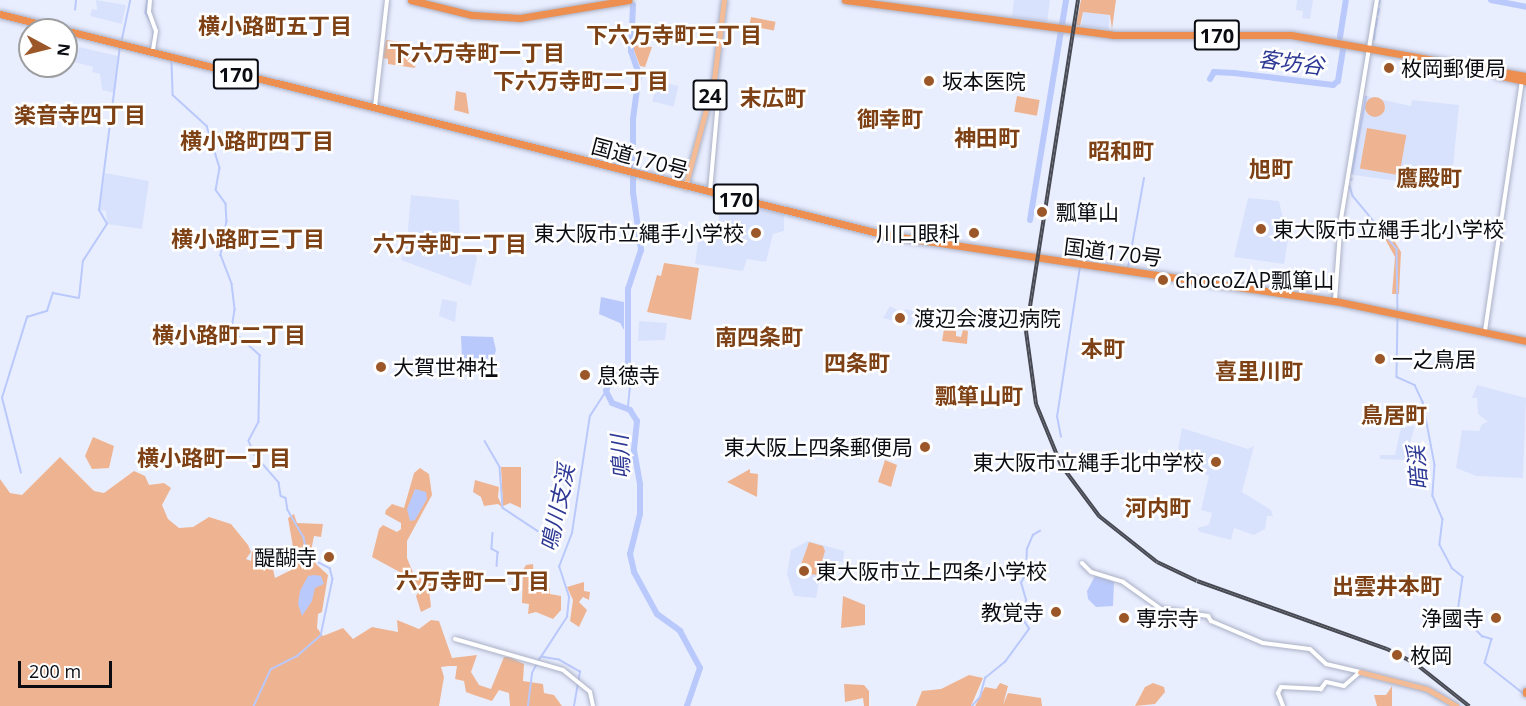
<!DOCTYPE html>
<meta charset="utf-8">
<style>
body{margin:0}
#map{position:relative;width:1526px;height:706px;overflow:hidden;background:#e9eeff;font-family:"Open Sans","Noto Sans JP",sans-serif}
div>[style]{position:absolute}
.built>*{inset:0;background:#d9e2fd;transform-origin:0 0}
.green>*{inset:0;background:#eeb491;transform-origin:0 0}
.round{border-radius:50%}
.water>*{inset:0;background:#bac9fb}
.stream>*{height:1.5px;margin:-0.75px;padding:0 0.75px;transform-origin:0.75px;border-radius:0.75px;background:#bac9fb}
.river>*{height:6px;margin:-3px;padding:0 3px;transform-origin:3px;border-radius:3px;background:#bac9fb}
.roads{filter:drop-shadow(0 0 2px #aab0c4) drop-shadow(0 0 2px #aab0c4)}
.minor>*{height:4px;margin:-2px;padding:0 2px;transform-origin:2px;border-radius:2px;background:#fff}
.major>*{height:5px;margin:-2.5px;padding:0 2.5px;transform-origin:2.5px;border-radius:2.5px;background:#f4bc96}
.highway>*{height:7px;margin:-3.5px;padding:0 3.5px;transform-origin:3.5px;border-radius:3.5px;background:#ed8f50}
.rail>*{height:4px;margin-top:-2px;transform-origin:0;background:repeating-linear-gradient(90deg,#fff 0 4.5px,#484a53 0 9px);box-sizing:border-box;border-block:2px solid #484a53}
.dots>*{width:16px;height:16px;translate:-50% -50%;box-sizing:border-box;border:3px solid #fff;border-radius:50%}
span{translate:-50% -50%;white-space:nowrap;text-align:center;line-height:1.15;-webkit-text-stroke:5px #fff;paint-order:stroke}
.shield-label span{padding:2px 4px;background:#fff;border:2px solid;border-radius:4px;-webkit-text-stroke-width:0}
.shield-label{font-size:20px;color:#0a0c12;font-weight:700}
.poi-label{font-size:21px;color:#0a0c12}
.left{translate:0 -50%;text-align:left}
.right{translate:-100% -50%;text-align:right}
.street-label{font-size:21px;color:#0a0c12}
.neighbourhood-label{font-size:22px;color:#7d4115;font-weight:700}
.water-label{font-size:22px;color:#2d3995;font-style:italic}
.north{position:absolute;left:18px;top:18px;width:60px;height:60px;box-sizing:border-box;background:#fff;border:2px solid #9d9ea0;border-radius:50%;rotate:97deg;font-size:16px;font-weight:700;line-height:24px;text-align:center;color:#0a0c12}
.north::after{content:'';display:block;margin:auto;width:21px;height:27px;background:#9b5728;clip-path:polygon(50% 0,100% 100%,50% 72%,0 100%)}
.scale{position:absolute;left:18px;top:661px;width:94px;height:27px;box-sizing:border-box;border:3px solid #0a0c12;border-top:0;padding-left:8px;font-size:18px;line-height:21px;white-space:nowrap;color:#0a0c12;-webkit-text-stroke:4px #fff;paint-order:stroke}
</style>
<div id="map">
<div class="built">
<div style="clip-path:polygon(96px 0,126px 5px,122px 24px,90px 16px,92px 9px,97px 10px)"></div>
<div style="clip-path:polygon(1014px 0,1050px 0,1047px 22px,1012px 17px)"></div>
<div style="clip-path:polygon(1297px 0,1313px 0,1310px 19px,1302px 18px,1303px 11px,1296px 10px)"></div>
<div style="left:1083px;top:12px;width:27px;height:14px;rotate:6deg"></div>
<div style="clip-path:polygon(79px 47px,118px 56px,115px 93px,102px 90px,100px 74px,92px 72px,93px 67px,67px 60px,69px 52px,77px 54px)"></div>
<div style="left:657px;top:81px;width:22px;height:21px;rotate:13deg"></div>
<div style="clip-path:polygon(1366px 96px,1411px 106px,1412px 100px,1459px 105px,1451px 188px,1353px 175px)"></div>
<div style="clip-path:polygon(105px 173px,149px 181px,142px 229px,107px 224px,106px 211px,99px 210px)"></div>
<div style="clip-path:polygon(411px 195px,459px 200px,460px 248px,474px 251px,477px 258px,471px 286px,401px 260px,407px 240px)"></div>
<div style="clip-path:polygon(722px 198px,784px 213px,784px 231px,773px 234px,766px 262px,747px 259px,743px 271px,695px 264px,700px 227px,717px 227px)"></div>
<div style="clip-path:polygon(1248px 198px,1279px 201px,1288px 240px,1284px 264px,1234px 257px)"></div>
<div style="clip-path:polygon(442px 299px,457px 302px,455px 322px,439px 316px)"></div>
<div style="clip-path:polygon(890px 306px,903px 313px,905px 309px,914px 311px,911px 325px,883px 318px)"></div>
<div style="clip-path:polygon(639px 321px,667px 323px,665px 340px,638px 341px)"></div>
<div style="clip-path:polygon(1477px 385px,1526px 398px,1523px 478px,1476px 476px,1456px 468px,1462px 430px,1479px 431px,1482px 424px,1488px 422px,1478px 414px,1477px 398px,1472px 398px)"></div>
<div style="clip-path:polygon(1415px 426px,1405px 460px,1380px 459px,1380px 455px,1395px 455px,1401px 427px)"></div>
<div style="clip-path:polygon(1182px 428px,1248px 449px,1254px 446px,1242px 492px,1271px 510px,1273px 516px,1267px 516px,1265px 529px,1254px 535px,1234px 528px,1231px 540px,1200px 532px,1197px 528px,1209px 525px,1212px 513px,1201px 510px,1209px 476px,1176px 459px)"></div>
<div style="clip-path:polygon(808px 541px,844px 551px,843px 562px,823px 560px,816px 598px,794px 596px,787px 574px,791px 550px)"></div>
</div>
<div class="green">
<div style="clip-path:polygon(1081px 0,1116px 0,1112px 29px,1110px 15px,1083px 12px,1080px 26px,1076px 25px)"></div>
<div style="left:751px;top:17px;width:25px;height:9px;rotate:11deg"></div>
<div style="clip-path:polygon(386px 40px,401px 42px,399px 56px,416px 58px,415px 68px,388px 64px,388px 59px,383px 58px)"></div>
<div style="clip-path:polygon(632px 45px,652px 47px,645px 67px,640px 66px)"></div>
<div style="clip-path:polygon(456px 91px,466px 93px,469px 114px,454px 110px)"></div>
<div style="left:1017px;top:96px;width:23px;height:16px;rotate:10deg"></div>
<div class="round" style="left:1365px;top:97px;width:20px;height:20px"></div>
<div style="left:1367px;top:128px;width:40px;height:41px;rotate:10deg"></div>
<div style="clip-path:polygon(1391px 235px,1401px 252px,1399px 294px,1392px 294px,1395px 257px,1384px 237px)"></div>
<div style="clip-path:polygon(664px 263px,699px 268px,691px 320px,647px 312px,657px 275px,661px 276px)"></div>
<div style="clip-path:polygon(944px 329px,956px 331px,956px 336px,961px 337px,963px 330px,968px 331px,967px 344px,942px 341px)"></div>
<div style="clip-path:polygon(93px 437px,114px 446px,109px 468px,92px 469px,85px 456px)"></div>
<div style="clip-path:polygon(60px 457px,94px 491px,104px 493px,134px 471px,145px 476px,149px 485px,164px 483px,171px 488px,162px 505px,168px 519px,179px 528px,193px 527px,209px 517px,231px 524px,248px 545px,251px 552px,246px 559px,251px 561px,252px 550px,255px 551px,259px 558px,272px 565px,275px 578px,291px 570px,293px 547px,288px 518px,294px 514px,297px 523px,323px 524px,321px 537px,314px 536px,311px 551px,316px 564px,328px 575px,322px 612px,318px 614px,317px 628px,323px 636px,343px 628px,353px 639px,372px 627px,398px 632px,397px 620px,419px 629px,431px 620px,439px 621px,452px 658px,477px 655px,471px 672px,479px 685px,491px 689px,504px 657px,509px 657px,524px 664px,523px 681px,543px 684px,544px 693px,554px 695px,562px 706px,510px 706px,509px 693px,499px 690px,492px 701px,474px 695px,466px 692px,464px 681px,455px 679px,457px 666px,449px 666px,441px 667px,444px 677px,439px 706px,0 706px,0 479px,10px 493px,22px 495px)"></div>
<div style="clip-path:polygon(885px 460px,897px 465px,891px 487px,878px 482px)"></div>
<div style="clip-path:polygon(501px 467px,521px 467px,521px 508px,510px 503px,503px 506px)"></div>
<div style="clip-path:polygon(420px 468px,429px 474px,432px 495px,407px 541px,407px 558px,414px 575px,434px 585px,433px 591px,429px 589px,431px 607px,421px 612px,416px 596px,421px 588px,414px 588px,405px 575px,372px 557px,379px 529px,383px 525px,397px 532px,401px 529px,401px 523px,385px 514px,386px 510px,392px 504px,404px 508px,414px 473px)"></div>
<div style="clip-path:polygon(750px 469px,750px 473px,758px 474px,757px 497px,727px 482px)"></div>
<div style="clip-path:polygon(475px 480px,499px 487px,498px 497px,503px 508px,498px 504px,484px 506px,481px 497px,473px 492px)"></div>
<div style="clip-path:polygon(809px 542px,823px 546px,825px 551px,818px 575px,798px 573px)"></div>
<div style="clip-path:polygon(533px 564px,534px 576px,528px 589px,550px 588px,550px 594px,561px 596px,561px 610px,553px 619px,536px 612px,528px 614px,529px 604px,522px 603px,523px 570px,526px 565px)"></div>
<div style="clip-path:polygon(584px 582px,584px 591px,590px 592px,589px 600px,583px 597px,579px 602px,587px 610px,579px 627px,570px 621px,573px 600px,567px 587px)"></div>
<div style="clip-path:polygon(843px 596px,865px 605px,865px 625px,841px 628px)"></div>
<div style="clip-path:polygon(969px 675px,983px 678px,971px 706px,916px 706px,922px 691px,941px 689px)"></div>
<div style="clip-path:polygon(1000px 683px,1008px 686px,1003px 705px,1008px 693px,1041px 698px,1042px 706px,975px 706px,985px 687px,996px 689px)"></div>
<div style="clip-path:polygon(1153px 683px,1164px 687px,1165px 692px,1155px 704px,1135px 706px,1145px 687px)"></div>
<div style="clip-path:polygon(844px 684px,864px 685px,869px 691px,869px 706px,864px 706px,863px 698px,845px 702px)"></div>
<div style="clip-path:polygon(1392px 686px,1392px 706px,1377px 706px,1374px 695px,1386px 695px)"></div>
</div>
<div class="water">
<div style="clip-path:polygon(601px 297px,624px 302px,624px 330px,620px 323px,599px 314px)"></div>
<div style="clip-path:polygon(461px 336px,493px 337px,496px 350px,489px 376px,479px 374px,478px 361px,462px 358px)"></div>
<div style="clip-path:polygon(415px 489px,426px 492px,427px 499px,415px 520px,410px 521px,407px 509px)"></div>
<div style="clip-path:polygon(314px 575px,321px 576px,324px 584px,315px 588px,312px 601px,302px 616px,298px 604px,300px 591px,308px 576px)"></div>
<div style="clip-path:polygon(1095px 576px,1114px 582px,1113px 606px,1096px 607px,1088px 599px,1087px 591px)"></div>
</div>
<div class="stream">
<div style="left:148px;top:0;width:13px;rotate:99deg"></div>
<div style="left:146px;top:13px;width:10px;rotate:61deg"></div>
<div style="left:1379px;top:4px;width:4px;rotate:-76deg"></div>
<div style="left:75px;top:10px;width:10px;rotate:-84deg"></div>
<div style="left:1378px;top:15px;width:6px;rotate:-81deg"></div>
<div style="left:1376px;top:27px;width:8px;rotate:-83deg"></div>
<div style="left:122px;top:39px;width:40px;rotate:-78deg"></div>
<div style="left:153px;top:39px;width:10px;rotate:-84deg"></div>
<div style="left:1374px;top:40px;width:11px;rotate:-85deg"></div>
<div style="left:172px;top:63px;width:32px;rotate:88deg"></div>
<div style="left:173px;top:95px;width:46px;rotate:42.4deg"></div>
<div style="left:207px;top:126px;width:44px;rotate:72.8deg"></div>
<div style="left:220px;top:168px;width:22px;rotate:100deg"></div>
<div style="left:216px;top:190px;width:17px;rotate:54deg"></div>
<div style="left:226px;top:204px;width:17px;rotate:87deg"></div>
<div style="left:227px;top:221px;width:35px;rotate:100deg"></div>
<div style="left:221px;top:255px;width:31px;rotate:69deg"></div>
<div style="left:232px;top:284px;width:26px;rotate:83deg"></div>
<div style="left:235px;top:310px;width:20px;rotate:99deg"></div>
<div style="left:232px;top:330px;width:38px;rotate:42deg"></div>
<div style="left:260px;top:355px;width:67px;rotate:90.9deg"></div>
<div style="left:259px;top:422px;width:21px;rotate:118deg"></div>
<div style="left:249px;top:441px;width:15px;rotate:67deg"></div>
<div style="left:255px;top:455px;width:37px;rotate:49deg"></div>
<div style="left:279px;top:483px;width:13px;rotate:81deg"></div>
<div style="left:281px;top:496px;width:5px;rotate:22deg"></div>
<div style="left:286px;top:498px;width:12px;rotate:81deg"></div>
<div style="left:288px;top:510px;width:32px;rotate:60deg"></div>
<div style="left:304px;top:538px;width:19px;rotate:78deg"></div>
<div style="left:308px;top:557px;width:25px;rotate:27deg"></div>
<div style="left:330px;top:568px;width:11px;rotate:75deg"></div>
<div style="left:333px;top:579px;width:58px;rotate:101.9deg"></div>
<div style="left:321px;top:636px;width:30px;rotate:139deg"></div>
<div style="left:298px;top:656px;width:30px;rotate:153deg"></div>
<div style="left:271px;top:670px;width:40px;rotate:115deg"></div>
<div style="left:1352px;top:174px;width:78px;rotate:-79.7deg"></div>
<div style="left:1351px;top:180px;width:1px;rotate:-45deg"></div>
<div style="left:1350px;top:186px;width:10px;rotate:73deg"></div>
<div style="left:1353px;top:196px;width:69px;rotate:50.3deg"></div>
<div style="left:1397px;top:249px;width:64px;rotate:89.1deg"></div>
<div style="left:1128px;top:268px;width:91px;rotate:-79.9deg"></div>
<div style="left:1398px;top:317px;width:60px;rotate:91deg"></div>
<div style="left:1397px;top:377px;width:20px;rotate:24deg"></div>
<div style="left:1415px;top:385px;width:19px;rotate:65deg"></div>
<div style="left:1423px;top:402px;width:64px;rotate:79.2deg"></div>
<div style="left:1435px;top:465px;width:31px;rotate:94deg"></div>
<div style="left:1433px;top:496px;width:25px;rotate:67deg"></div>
<div style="left:1443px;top:519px;width:26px;rotate:97deg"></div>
<div style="left:1440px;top:545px;width:26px;rotate:62deg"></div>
<div style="left:1452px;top:568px;width:14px;rotate:39deg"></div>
<div style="left:1463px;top:577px;width:34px;rotate:98deg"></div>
<div style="left:1458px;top:611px;width:35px;rotate:46deg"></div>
<div style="left:1482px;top:636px;width:10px;rotate:17deg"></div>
<div style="left:1492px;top:639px;width:25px;rotate:106deg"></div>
<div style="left:1485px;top:663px;width:48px;rotate:38.3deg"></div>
<div style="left:628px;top:365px;width:17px;rotate:80deg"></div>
<div style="left:631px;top:382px;width:28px;rotate:96deg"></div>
<div style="left:1061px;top:437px;width:20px;rotate:-101deg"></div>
<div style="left:1057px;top:417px;width:152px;rotate:-81.3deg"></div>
<div style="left:485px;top:441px;width:30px;rotate:60deg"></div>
<div style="left:500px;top:467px;width:41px;rotate:85.8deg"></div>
<div style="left:503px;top:508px;width:42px;rotate:33.3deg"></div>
<div style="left:21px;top:473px;width:77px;rotate:-104.2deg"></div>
<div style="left:2px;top:398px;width:85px;rotate:-72.8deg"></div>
<div style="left:27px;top:317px;width:21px;rotate:-17deg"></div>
<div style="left:47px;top:311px;width:19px;rotate:-72deg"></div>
<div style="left:53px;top:293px;width:26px;rotate:11deg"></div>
<div style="left:79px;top:298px;width:37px;rotate:-84deg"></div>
<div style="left:83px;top:261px;width:44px;rotate:-57deg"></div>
<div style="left:107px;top:224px;width:16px;rotate:-120deg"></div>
<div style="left:99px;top:210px;width:166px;rotate:-82.7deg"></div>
<div style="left:493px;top:533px;width:16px;rotate:94deg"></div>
<div style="left:492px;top:549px;width:7px;rotate:27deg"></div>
<div style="left:498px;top:552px;width:14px;rotate:94deg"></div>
<div style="left:528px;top:706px;width:33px;rotate:-83deg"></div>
<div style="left:532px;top:673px;width:17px;rotate:-62deg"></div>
<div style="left:574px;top:706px;width:35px;rotate:-80deg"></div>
<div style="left:580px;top:672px;width:24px;rotate:-150deg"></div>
<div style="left:559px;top:660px;width:18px;rotate:-171deg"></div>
<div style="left:541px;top:657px;width:48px;rotate:-57deg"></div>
<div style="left:567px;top:617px;width:20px;rotate:-84deg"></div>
<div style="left:569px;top:597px;width:32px;rotate:-108deg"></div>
<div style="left:559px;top:567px;width:36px;rotate:-69deg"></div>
<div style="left:572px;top:533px;width:118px;rotate:-81.3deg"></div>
<div style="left:590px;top:416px;width:30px;rotate:-57deg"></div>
<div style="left:972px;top:706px;width:12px;rotate:-48deg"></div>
<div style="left:980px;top:697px;width:20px;rotate:-75deg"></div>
<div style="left:985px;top:678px;width:26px;rotate:-39deg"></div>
<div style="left:1005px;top:662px;width:41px;rotate:-54deg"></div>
<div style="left:1029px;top:629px;width:13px;rotate:-122deg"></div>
<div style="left:1022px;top:618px;width:18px;rotate:-77deg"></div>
<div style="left:1026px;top:600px;width:18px;rotate:-106deg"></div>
<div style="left:1021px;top:583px;width:10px;rotate:-61deg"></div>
<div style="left:1026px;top:574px;width:25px;rotate:-88deg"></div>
<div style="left:1027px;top:549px;width:15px;rotate:-67deg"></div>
<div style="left:1033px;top:535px;width:8px;rotate:-30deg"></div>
</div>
<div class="river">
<div style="left:1491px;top:0;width:36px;rotate:11deg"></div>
<div style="left:633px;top:5px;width:46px;rotate:92.5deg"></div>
<div style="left:631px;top:51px;width:24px;rotate:71deg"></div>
<div style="left:639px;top:74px;width:45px;rotate:97.6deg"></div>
<div style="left:633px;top:119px;width:73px;rotate:90deg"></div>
<div style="left:633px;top:192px;width:59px;rotate:82.1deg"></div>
<div style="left:641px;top:250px;width:41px;rotate:108.4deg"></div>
<div style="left:628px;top:289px;width:76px;rotate:90deg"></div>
<div style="left:628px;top:365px;width:18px;rotate:146deg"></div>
<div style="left:613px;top:375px;width:17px;rotate:114deg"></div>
<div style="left:606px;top:391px;width:13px;rotate:63deg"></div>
<div style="left:612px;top:403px;width:19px;rotate:21deg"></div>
<div style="left:630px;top:410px;width:13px;rotate:58deg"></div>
<div style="left:637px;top:421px;width:29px;rotate:96deg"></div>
<div style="left:634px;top:450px;width:35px;rotate:80deg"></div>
<div style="left:640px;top:484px;width:30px;rotate:90deg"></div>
<div style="left:640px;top:514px;width:41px;rotate:104deg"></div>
<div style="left:630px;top:554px;width:18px;rotate:77deg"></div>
<div style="left:634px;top:572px;width:48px;rotate:61.3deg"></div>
<div style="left:657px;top:614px;width:29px;rotate:36deg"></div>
<div style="left:680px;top:631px;width:42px;rotate:61.6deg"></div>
<div style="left:700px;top:668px;width:40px;rotate:108.9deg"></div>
<div style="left:1340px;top:37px;width:37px;rotate:-81deg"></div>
<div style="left:1210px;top:79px;width:8px;rotate:-60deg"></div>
<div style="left:1214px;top:72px;width:20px;rotate:3deg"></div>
<div style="left:1234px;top:73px;width:100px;rotate:6.9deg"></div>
<div style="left:1333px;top:85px;width:6px;rotate:-39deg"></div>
<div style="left:1338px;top:81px;width:32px;rotate:-81deg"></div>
<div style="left:1030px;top:220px;width:223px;rotate:-80.7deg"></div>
</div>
<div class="roads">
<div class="minor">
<div style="left:150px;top:0;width:12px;rotate:95deg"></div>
<div style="left:149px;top:12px;width:20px;rotate:70deg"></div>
<div style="left:156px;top:31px;width:20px;rotate:99deg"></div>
<div style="left:375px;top:107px;width:108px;rotate:-83.6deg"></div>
<div style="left:710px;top:191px;width:100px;rotate:-84.9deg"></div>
<div style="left:719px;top:91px;width:10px;rotate:-127deg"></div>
<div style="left:1335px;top:300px;width:81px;rotate:-85.8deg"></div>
<div style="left:1341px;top:219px;width:222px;rotate:-80.7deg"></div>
<div style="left:1485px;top:331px;width:253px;rotate:-81.6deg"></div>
<div style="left:1082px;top:563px;width:13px;rotate:45deg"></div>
<div style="left:1091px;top:572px;width:34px;rotate:17deg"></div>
<div style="left:1123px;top:582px;width:47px;rotate:35.4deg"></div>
<div style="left:1161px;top:609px;width:48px;rotate:8.5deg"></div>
<div style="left:1208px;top:616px;width:6px;rotate:59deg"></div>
<div style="left:1211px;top:621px;width:56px;rotate:22.9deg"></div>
<div style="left:1263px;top:643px;width:47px;rotate:7.3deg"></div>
<div style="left:1310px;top:649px;width:22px;rotate:43deg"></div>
<div style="left:1326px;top:664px;width:35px;rotate:13deg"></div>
<div style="left:1360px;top:672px;width:21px;rotate:139deg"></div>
<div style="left:1344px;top:686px;width:18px;rotate:-167deg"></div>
<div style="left:1326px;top:682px;width:9px;rotate:126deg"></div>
<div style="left:1321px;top:689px;width:40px;rotate:-177.1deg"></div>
<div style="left:1281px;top:687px;width:7px;rotate:117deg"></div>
<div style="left:1278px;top:693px;width:14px;rotate:69deg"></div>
<div style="left:455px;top:639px;width:112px;rotate:16deg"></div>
<div style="left:563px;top:670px;width:35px;rotate:39deg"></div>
<div style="left:590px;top:692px;width:14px;rotate:78deg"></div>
</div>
<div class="major">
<div style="left:685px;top:187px;width:111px;rotate:-74.8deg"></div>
<div style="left:714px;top:80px;width:81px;rotate:-82.9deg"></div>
<div style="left:1360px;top:672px;width:69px;rotate:14.2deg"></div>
<div style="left:1427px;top:689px;width:34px;rotate:30deg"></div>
</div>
<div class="highway">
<div style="left:411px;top:0;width:63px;rotate:13.8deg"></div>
<div style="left:472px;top:15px;width:48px;rotate:3.6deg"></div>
<div style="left:520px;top:18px;width:110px;rotate:-9.4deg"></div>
<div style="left:845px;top:0;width:270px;rotate:7.4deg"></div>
<div style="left:1113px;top:35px;width:178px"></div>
<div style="left:1291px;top:35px;width:239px;rotate:9.9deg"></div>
<div style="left:0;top:14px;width:913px;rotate:14.01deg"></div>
<div style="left:886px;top:235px;width:454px;rotate:8.4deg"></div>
<div style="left:1335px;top:301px;width:195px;rotate:11.8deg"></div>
<div style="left:1497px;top:75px;width:30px;rotate:12deg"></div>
<div style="left:1526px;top:691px;width:2px;rotate:90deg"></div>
</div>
</div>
<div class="rail">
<div style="left:1078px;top:0;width:335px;rotate:98.9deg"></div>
<div style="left:1026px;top:331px;width:74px;rotate:82.2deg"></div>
<div style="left:1036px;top:404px;width:66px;rotate:67.7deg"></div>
<div style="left:1061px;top:465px;width:64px;rotate:53.3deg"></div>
<div style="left:1099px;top:516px;width:74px;rotate:38.4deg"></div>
<div style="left:1157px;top:562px;width:44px;rotate:25.4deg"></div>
<div style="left:1197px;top:581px;width:202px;rotate:19.7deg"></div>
<div style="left:1387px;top:649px;width:33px;rotate:27deg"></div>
<div style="left:1416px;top:664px;width:68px;rotate:38.4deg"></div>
</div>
<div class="dots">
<div style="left:1389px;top:68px;background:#9b5728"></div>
<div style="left:929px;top:81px;background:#9b5728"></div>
<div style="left:1042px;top:212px;background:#9b5728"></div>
<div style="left:1261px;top:229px;background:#9b5728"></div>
<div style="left:756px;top:233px;background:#9b5728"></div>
<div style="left:974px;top:233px;background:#9b5728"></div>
<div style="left:1163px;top:280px;background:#9b5728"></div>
<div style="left:900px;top:318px;background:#9b5728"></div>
<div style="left:1380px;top:359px;background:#9b5728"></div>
<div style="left:381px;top:367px;background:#9b5728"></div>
<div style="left:585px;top:375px;background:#9b5728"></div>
<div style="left:925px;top:447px;background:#9b5728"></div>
<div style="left:1216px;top:462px;background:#9b5728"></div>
<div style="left:329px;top:557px;background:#9b5728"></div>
<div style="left:804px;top:571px;background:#9b5728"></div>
<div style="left:1056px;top:612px;background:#9b5728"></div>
<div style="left:1124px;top:618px;background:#9b5728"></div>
<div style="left:1496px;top:618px;background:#9b5728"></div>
<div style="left:1397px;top:655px;background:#9b5728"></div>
</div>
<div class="shield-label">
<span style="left:1217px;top:35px">170</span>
<span style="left:236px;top:74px">170</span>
<span style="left:710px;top:95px">24</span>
<span style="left:736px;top:199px">170</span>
</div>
<div class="poi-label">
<span class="left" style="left:1401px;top:68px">枚岡郵便局</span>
<span class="left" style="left:942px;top:81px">坂本医院</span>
<span class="left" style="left:1056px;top:212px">瓢箪山</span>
<span class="left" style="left:1273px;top:229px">東大阪市立縄手北小学校</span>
<span class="right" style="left:744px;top:233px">東大阪市立縄手小学校</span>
<span class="right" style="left:960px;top:233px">川口眼科</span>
<span class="left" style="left:1175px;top:280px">chocoZAP瓢箪山</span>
<span class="left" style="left:914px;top:318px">渡辺会渡辺病院</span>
<span class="left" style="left:1392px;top:359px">一之鳥居</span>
<span class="left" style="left:393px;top:367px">大賀世神社</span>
<span class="left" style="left:597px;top:375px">息徳寺</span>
<span class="right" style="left:913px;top:447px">東大阪上四条郵便局</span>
<span class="right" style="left:1204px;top:462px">東大阪市立縄手北中学校</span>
<span class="right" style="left:317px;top:557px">醍醐寺</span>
<span class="left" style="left:816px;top:571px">東大阪市立上四条小学校</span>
<span class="right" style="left:1044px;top:612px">教覚寺</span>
<span class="left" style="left:1136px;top:618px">専宗寺</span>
<span class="right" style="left:1484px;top:618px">浄國寺</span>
<span class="left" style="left:1410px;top:655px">枚岡</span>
</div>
<div class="street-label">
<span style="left:640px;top:158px;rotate:15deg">国道170号</span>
<span style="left:1113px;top:252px;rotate:7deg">国道170号</span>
</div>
<div class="neighbourhood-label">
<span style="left:275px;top:26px">横小路町五丁目</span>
<span style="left:674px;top:35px">下六万寺町三丁目</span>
<span style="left:477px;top:53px">下六万寺町一丁目</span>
<span style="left:581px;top:81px">下六万寺町二丁目</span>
<span style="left:773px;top:98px">末広町</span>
<span style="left:80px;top:115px">楽音寺四丁目</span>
<span style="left:890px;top:119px">御幸町</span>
<span style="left:987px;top:138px">神田町</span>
<span style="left:257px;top:141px">横小路町四丁目</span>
<span style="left:1121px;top:151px">昭和町</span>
<span style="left:1271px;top:169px">旭町</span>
<span style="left:1429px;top:178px">鷹殿町</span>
<span style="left:248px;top:239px">横小路町三丁目</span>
<span style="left:450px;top:244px">六万寺町二丁目</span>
<span style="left:229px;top:335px">横小路町二丁目</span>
<span style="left:759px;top:337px">南四条町</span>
<span style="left:1103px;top:349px">本町</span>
<span style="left:857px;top:363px">四条町</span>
<span style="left:1259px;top:371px">喜里川町</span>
<span style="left:979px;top:396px">瓢箪山町</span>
<span style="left:1394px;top:415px">鳥居町</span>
<span style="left:214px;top:458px">横小路町一丁目</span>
<span style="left:1158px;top:508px">河内町</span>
<span style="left:473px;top:581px">六万寺町一丁目</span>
<span style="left:1387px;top:586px">出雲井本町</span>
</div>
<div class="water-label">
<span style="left:1291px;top:62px;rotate:7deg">客坊谷</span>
<span style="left:620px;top:457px;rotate:-93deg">鳴川</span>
<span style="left:1417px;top:468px;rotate:-95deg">暗渓</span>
<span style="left:557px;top:508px;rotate:-78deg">鳴川支渓</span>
</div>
<div class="north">N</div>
<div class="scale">200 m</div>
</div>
